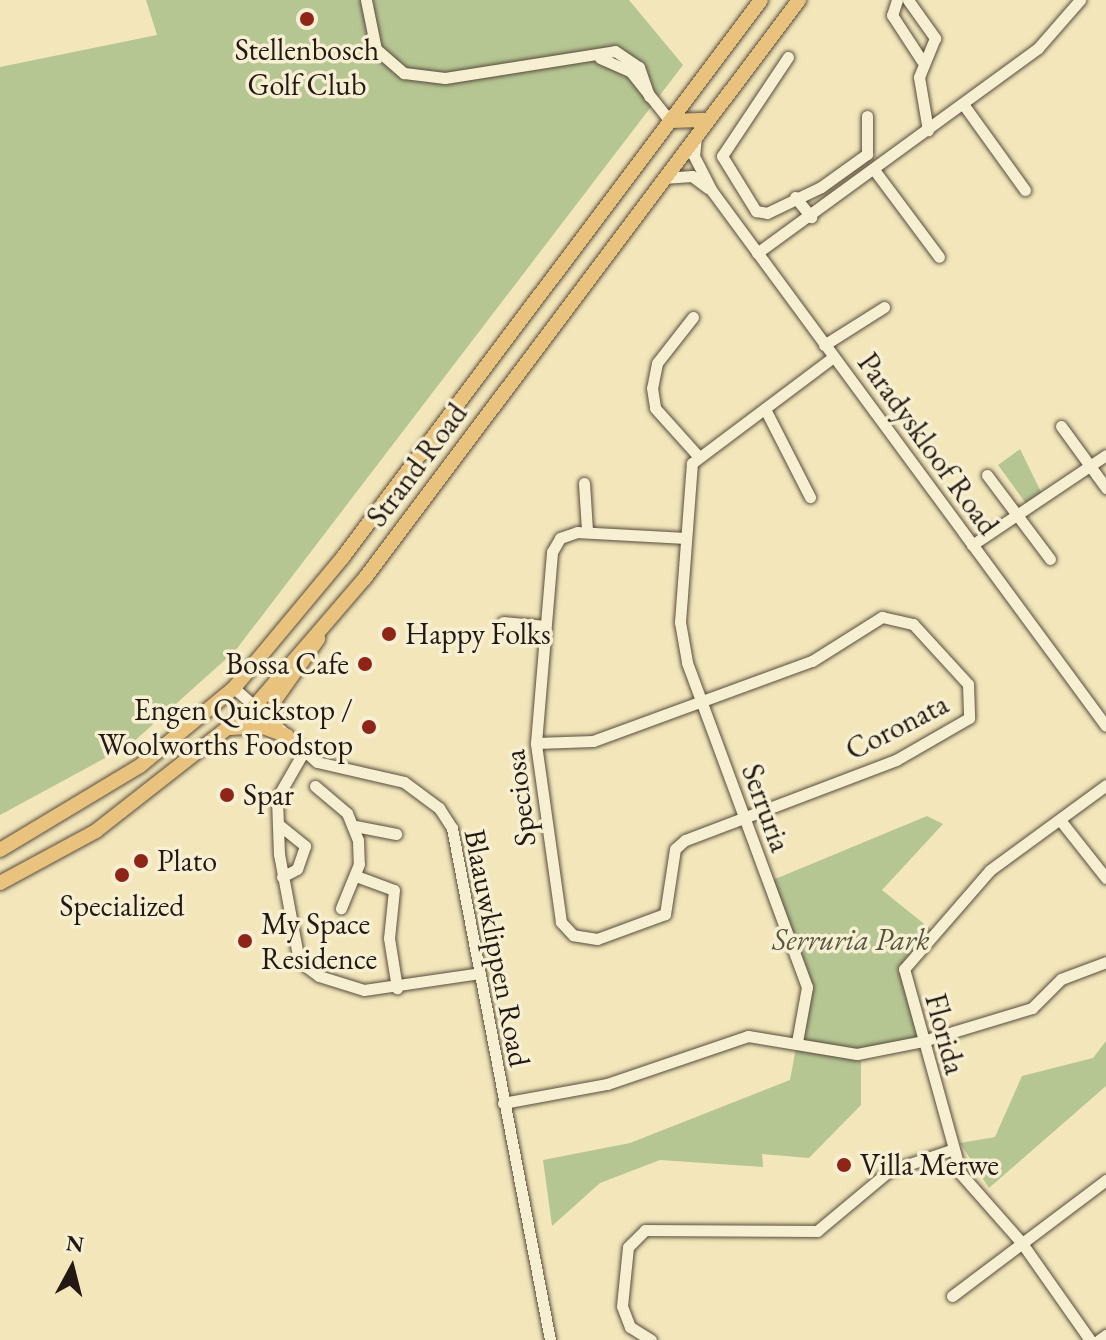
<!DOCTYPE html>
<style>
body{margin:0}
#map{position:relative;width:1106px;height:1340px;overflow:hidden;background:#f2e6ba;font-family:"EB Garamond",serif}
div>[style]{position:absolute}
.green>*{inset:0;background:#b6c693}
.roads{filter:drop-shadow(0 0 2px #584c3e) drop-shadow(0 0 2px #584c3e)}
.minor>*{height:11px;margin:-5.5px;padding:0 5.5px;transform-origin:5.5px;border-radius:5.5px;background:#f7efd2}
.major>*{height:14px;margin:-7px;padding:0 7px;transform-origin:7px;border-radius:7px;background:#e9c37d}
.dots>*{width:22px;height:22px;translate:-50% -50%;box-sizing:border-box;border:4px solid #f7efd2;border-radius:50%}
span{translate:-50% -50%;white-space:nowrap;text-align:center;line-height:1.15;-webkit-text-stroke:7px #f7efd2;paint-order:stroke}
.poi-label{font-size:30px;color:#241814}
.left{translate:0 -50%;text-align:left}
.right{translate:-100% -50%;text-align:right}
.street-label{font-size:30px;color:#241814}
.park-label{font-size:30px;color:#575540;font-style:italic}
.north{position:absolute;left:32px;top:1228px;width:80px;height:80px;-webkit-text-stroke:6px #f7efd2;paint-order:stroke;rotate:7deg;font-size:22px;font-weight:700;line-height:32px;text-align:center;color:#241814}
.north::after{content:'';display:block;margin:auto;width:28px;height:36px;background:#241814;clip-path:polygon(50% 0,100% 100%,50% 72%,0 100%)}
</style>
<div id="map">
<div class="green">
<div style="clip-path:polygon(146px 0,629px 0,683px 65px,235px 651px,131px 744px,0 815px,0 67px,157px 35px)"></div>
<div style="clip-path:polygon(1020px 449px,1042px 494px,1027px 505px,998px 465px)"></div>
<div style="clip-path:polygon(927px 816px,943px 824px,882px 890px,933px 931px,908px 959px,923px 1041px,864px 1054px,797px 1042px,807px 999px,768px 882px)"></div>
<div style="clip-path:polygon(1106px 1041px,1106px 1086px,989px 1188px,960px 1143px,995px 1137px,1022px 1076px,1093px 1058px)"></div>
<div style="clip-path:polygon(796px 1048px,861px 1061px,861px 1105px,809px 1158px,762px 1154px,763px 1167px,660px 1160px,600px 1183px,552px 1226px,543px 1160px,630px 1143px,790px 1080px)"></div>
</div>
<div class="roads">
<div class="minor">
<div style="left:366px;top:0;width:50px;rotate:78.5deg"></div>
<div style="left:376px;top:49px;width:37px;rotate:41deg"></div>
<div style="left:404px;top:73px;width:41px;rotate:7deg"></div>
<div style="left:445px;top:78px;width:172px;rotate:-9deg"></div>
<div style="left:615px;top:51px;width:29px;rotate:34deg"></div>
<div style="left:639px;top:67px;width:31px;rotate:71deg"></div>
<div style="left:897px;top:0;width:16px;rotate:108deg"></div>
<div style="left:892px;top:15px;width:55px;rotate:56.9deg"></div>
<div style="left:908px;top:0;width:47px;rotate:54.6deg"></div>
<div style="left:935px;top:38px;width:42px;rotate:112.3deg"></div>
<div style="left:919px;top:77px;width:54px;rotate:80.4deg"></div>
<div style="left:788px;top:57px;width:119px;rotate:123.7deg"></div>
<div style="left:722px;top:156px;width:65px;rotate:58.3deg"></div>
<div style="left:756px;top:211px;width:11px;rotate:10deg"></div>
<div style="left:767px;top:213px;width:60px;rotate:-25.7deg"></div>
<div style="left:821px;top:187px;width:57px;rotate:-35.7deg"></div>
<div style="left:867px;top:154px;width:38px;rotate:-90deg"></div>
<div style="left:600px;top:58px;width:34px;rotate:24deg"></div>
<div style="left:631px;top:72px;width:63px;rotate:51.5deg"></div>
<div style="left:963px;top:104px;width:106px;rotate:54.2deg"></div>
<div style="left:696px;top:137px;width:19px;rotate:96deg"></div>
<div style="left:694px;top:156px;width:39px;rotate:63deg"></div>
<div style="left:712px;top:191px;width:664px;rotate:53.63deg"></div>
<div style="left:875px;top:171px;width:107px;rotate:53.3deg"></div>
<div style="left:663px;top:178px;width:29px;rotate:-4deg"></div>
<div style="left:692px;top:176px;width:20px;rotate:37deg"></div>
<div style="left:795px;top:197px;width:26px;rotate:51deg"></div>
<div style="left:757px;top:253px;width:348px;rotate:-36.1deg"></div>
<div style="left:1038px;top:48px;width:64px;rotate:-48.8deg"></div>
<div style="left:693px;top:317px;width:58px;rotate:128deg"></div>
<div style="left:657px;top:363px;width:25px;rotate:101deg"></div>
<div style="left:652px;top:388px;width:20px;rotate:81deg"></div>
<div style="left:655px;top:408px;width:64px;rotate:48.1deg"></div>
<div style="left:824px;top:345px;width:71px;rotate:-32.3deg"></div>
<div style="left:765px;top:409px;width:99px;rotate:62.9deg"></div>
<div style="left:1061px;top:426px;width:77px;rotate:54deg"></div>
<div style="left:987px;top:475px;width:105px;rotate:53.1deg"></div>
<div style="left:584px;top:483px;width:48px;rotate:86.4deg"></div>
<div style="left:972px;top:545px;width:161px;rotate:-33.9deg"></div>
<div style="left:503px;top:622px;width:42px;rotate:5.4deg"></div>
<div style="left:234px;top:688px;width:111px;rotate:41.7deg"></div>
<div style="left:317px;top:762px;width:89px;rotate:12.9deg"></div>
<div style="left:404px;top:782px;width:44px;rotate:36.6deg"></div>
<div style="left:439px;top:808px;width:24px;rotate:57deg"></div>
<div style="left:452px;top:828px;width:521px;rotate:79.16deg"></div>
<div style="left:536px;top:743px;width:57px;rotate:-2deg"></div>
<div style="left:593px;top:741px;width:233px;rotate:-20.1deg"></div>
<div style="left:812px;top:661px;width:83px;rotate:-32.2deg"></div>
<div style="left:882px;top:617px;width:32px;rotate:13deg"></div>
<div style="left:913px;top:624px;width:81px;rotate:47.5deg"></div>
<div style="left:968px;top:684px;width:34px;rotate:88deg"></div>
<div style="left:969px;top:718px;width:84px;rotate:150.1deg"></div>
<div style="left:896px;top:760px;width:226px;rotate:159.2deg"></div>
<div style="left:685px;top:840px;width:13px;rotate:138deg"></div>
<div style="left:675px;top:849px;width:66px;rotate:98.7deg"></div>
<div style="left:665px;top:914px;width:72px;rotate:159.8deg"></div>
<div style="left:597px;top:939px;width:24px;rotate:-171deg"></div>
<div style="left:573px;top:935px;width:18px;rotate:-133deg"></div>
<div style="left:561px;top:922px;width:181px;rotate:-98deg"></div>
<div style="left:536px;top:743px;width:192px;rotate:-85.2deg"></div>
<div style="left:552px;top:552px;width:16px;rotate:-60deg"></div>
<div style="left:560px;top:538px;width:18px;rotate:-19deg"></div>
<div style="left:577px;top:532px;width:108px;rotate:3.2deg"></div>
<div style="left:304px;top:751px;width:54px;rotate:119.9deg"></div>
<div style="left:277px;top:798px;width:56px;rotate:88deg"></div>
<div style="left:279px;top:854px;width:109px;rotate:79.4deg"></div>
<div style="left:299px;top:961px;width:25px;rotate:37deg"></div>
<div style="left:319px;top:976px;width:47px;rotate:17.3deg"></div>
<div style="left:364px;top:990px;width:117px;rotate:-8.3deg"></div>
<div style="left:315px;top:786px;width:42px;rotate:40.2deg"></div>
<div style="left:347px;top:813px;width:29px;rotate:68deg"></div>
<div style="left:358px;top:840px;width:24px;rotate:88deg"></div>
<div style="left:359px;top:864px;width:48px;rotate:112.2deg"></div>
<div style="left:1060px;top:820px;width:74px;rotate:51.6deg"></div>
<div style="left:278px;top:824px;width:35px;rotate:39deg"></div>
<div style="left:305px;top:846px;width:24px;rotate:109deg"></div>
<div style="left:297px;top:869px;width:17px;rotate:152deg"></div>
<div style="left:355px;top:826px;width:42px;rotate:11deg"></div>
<div style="left:356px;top:876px;width:40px;rotate:20.2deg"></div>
<div style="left:394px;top:890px;width:48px;rotate:95.9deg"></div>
<div style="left:389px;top:938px;width:51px;rotate:80.9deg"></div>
<div style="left:797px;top:1042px;width:56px;rotate:-79.7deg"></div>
<div style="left:807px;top:987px;width:346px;rotate:-110.3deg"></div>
<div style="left:687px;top:662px;width:41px;rotate:-99.9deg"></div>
<div style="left:680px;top:622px;width:159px;rotate:-85.7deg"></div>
<div style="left:692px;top:463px;width:176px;rotate:-36.9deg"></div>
<div style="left:503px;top:1103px;width:106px;rotate:-10.4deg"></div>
<div style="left:607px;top:1084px;width:149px;rotate:-18.8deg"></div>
<div style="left:748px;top:1036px;width:110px;rotate:9.4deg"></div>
<div style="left:857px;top:1054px;width:67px;rotate:-11.1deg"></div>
<div style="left:923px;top:1041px;width:114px;rotate:-16.8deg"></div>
<div style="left:1032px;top:1008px;width:41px;rotate:-45deg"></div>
<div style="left:1061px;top:979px;width:48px;rotate:-20.7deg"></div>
<div style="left:952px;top:1296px;width:193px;rotate:-37deg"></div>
<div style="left:651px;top:1340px;width:25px;rotate:-148deg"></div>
<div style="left:630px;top:1327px;width:22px;rotate:-111deg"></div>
<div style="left:622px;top:1306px;width:59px;rotate:-84.2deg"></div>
<div style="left:628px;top:1247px;width:24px;rotate:-45deg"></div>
<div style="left:645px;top:1230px;width:172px;rotate:0.3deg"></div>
<div style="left:817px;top:1231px;width:94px;rotate:-39.8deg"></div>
<div style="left:889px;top:1171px;width:65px;rotate:-18.7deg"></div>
<div style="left:1090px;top:1340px;width:120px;rotate:-125.1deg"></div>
<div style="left:1021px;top:1242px;width:91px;rotate:-131.4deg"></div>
<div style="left:961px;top:1174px;width:213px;rotate:-105.5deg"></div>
<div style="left:904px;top:969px;width:131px;rotate:-49deg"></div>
<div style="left:990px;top:870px;width:144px;rotate:-36.2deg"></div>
<div style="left:1099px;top:1340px;width:9px;rotate:-36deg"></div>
</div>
<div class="major">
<div style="left:670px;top:121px;width:38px;rotate:-2deg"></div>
<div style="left:276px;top:727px;width:27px;rotate:-92deg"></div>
<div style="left:275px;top:700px;width:75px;rotate:-54.8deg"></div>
<div style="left:231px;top:728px;width:29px;rotate:-4deg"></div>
<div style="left:260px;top:726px;width:29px;rotate:20deg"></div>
<div style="left:0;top:850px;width:163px;rotate:-31deg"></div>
<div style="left:140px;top:766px;width:122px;rotate:-39.7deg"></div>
<div style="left:234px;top:688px;width:170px;rotate:-50.2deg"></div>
<div style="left:343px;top:557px;width:696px;rotate:-53.11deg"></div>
<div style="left:0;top:883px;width:109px;rotate:-28.4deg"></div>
<div style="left:96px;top:831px;width:201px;rotate:-38.1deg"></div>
<div style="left:254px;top:707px;width:170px;rotate:-49.3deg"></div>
<div style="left:365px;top:578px;width:723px;rotate:-53.1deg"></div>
</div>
</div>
<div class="dots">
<div style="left:307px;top:19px;background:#8f2418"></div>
<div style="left:389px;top:634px;background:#8f2418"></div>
<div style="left:365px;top:664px;background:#8f2418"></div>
<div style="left:369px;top:727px;background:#8f2418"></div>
<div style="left:227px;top:795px;background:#8f2418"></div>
<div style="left:141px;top:861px;background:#8f2418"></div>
<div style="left:122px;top:875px;background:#8f2418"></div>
<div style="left:245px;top:941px;background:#8f2418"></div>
<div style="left:844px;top:1165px;background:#8f2418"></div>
</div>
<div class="poi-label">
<span style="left:307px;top:67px">Stellenbosch<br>Golf Club</span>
<span class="left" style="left:405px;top:634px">Happy Folks</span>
<span class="right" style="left:349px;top:664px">Bossa Cafe</span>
<span class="right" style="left:353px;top:727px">Engen Quickstop /<br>Woolworths Foodstop</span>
<span class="left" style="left:243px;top:795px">Spar</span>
<span class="left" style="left:157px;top:861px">Plato</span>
<span style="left:122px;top:906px">Specialized</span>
<span class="left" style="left:261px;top:941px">My Space<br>Residence</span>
<span class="left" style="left:860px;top:1165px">Villa Merwe</span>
</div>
<div class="street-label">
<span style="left:928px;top:444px;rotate:54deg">Paradyskloof Road</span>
<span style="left:417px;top:465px;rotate:-53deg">Strand Road</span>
<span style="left:897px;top:727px;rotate:-27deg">Coronata</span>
<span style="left:520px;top:798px;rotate:-97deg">Speciosa</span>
<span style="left:766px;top:808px;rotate:70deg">Serruria</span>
<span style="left:497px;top:948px;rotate:79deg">Blaauwklippen Road</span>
<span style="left:945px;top:1034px;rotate:75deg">Florida</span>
</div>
<div class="park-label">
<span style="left:851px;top:940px">Serruria Park</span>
</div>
<div class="north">N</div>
</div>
